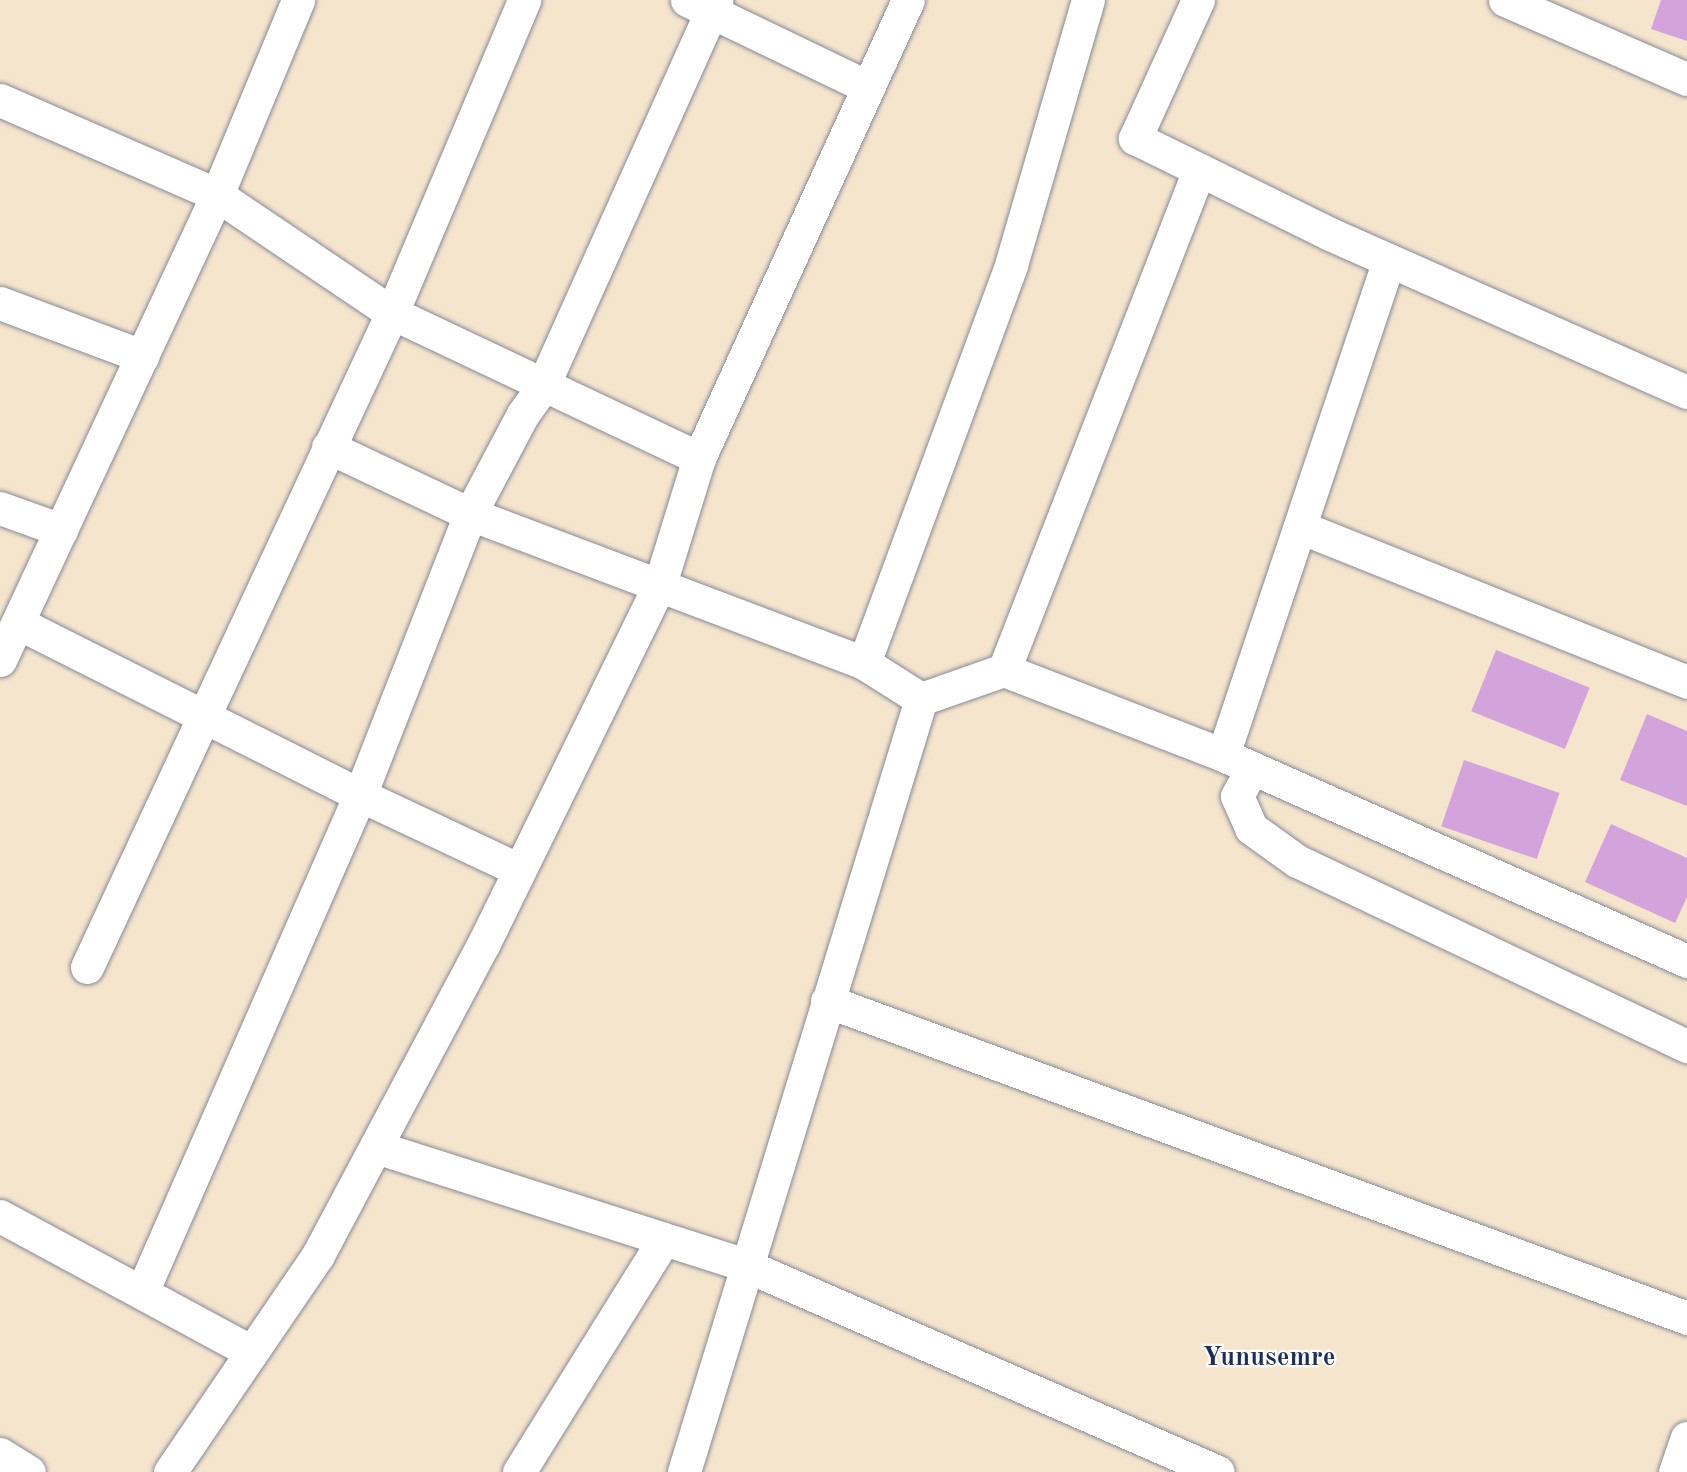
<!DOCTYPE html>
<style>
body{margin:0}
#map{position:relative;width:1687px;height:1472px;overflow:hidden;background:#f5e5cd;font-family:"Old Standard TT",serif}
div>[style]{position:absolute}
.building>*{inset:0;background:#d3a4dc;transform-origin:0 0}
.roads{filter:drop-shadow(0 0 2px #888a96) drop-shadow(0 0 2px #888a96)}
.minor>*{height:33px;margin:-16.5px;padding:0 16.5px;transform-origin:16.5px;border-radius:16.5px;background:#fff}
span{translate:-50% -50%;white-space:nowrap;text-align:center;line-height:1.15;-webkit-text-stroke:4.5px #fdfcf7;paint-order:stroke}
.district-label{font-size:27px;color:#1b2f5e;font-weight:700}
</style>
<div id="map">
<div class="building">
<div style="clip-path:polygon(1661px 0,1687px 0,1687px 41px,1651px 29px)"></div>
<div style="left:1496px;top:650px;width:101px;height:66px;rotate:22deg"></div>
<div style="clip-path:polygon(1647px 714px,1687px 731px,1687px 806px,1620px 780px)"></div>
<div style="left:1464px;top:760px;width:101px;height:70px;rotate:19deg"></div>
<div style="clip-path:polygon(1611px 824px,1687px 858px,1687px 897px,1675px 923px,1585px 882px)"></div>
</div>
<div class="roads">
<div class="minor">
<div style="left:687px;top:0;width:201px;rotate:25.7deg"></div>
<div style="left:1198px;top:0;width:152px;rotate:114.5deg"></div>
<div style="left:1135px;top:138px;width:217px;rotate:26.2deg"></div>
<div style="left:1330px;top:234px;width:390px;rotate:23.9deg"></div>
<div style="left:1505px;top:0;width:198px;rotate:23.5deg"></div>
<div style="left:0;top:100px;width:237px;rotate:23.6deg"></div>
<div style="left:217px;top:195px;width:211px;rotate:34deg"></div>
<div style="left:392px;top:313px;width:340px;rotate:25.3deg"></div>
<div style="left:0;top:303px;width:152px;rotate:20.5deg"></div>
<div style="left:328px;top:447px;width:157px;rotate:25.3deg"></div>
<div style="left:470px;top:514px;width:421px;rotate:20.7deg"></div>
<div style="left:864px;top:663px;width:67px;rotate:32.3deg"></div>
<div style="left:921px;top:699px;width:809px;rotate:107.05deg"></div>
<div style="left:0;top:508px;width:65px;rotate:19.8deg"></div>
<div style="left:1300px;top:527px;width:417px;rotate:21.8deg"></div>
<div style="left:18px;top:623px;width:383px;rotate:26.7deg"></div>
<div style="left:360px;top:795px;width:174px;rotate:25.2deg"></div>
<div style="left:0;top:660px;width:513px;rotate:-64.98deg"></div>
<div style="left:217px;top:195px;width:211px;rotate:-67.4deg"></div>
<div style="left:864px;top:663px;width:424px;rotate:-69.7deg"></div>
<div style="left:1011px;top:265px;width:276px;rotate:-73.8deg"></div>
<div style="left:1004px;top:670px;width:537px;rotate:-68.69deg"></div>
<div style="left:921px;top:699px;width:88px;rotate:-19.3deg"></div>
<div style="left:1004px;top:670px;width:235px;rotate:21.2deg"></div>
<div style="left:1223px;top:755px;width:508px;rotate:23.94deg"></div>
<div style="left:1223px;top:755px;width:522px;rotate:-71.46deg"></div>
<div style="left:1252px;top:768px;width:32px;rotate:118deg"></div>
<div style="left:1237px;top:796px;width:35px;rotate:66deg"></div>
<div style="left:1251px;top:828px;width:57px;rotate:35.7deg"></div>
<div style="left:1297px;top:861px;width:432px;rotate:25.4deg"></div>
<div style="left:87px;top:967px;width:722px;rotate:-65deg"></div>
<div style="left:392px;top:313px;width:340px;rotate:-67.1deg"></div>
<div style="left:827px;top:1001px;width:917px;rotate:20.23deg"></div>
<div style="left:376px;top:1147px;width:387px;rotate:17.7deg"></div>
<div style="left:745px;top:1265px;width:516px;rotate:23.64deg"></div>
<div style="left:0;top:1216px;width:286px;rotate:28.4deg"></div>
<div style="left:142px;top:1292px;width:543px;rotate:-66.32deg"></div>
<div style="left:360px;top:795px;width:302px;rotate:-68.6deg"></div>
<div style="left:470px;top:514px;width:113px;rotate:-62.1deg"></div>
<div style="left:523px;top:414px;width:32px;rotate:-54deg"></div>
<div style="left:542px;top:388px;width:425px;rotate:-65.8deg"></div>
<div style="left:0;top:1454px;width:34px;rotate:32deg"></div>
<div style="left:170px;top:1472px;width:263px;rotate:-55.7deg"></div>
<div style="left:318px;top:1255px;width:353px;rotate:-62deg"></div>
<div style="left:484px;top:943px;width:400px;rotate:-63.9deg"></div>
<div style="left:660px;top:584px;width:132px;rotate:-72.8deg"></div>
<div style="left:699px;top:458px;width:503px;rotate:-65.47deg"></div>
<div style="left:519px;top:1472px;width:274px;rotate:-58.1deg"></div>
<div style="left:1675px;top:1472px;width:36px;rotate:-71deg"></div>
</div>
</div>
<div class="district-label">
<span style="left:1269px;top:1358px">Yunusemre</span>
</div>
</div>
